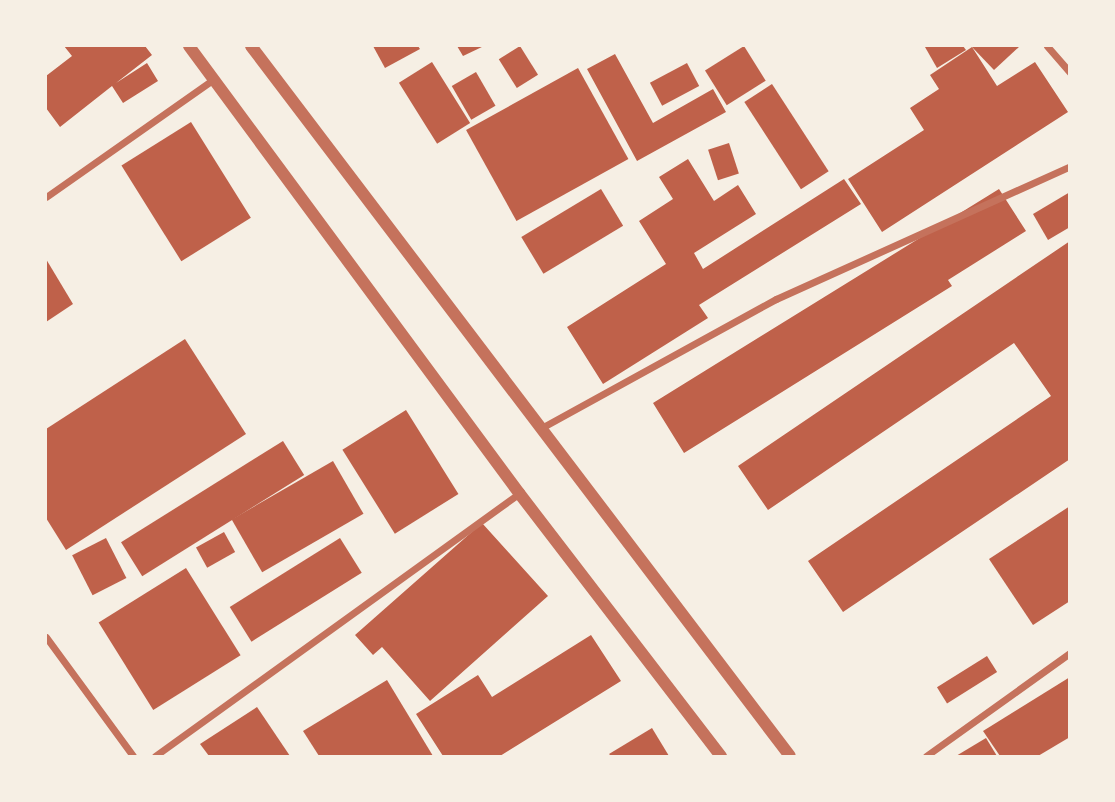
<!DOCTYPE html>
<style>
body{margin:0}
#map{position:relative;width:1115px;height:802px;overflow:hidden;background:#f6efe4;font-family:Roboto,sans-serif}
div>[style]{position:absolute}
.building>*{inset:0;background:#bf614a;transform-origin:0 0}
.minor>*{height:7px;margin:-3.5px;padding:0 3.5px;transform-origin:3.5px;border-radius:3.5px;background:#c5725c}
.tertiary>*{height:12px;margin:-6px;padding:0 6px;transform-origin:6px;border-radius:6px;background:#c5725c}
span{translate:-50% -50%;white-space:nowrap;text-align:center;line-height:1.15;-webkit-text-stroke:6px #f6efe4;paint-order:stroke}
.frame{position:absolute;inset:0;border:47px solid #f6efe4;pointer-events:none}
</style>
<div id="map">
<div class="building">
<div style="clip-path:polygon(64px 46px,145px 46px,152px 55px,116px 83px,147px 63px,158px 81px,123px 103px,112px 86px,60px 127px,46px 108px,46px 76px,72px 56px)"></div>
<div style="clip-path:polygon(373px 46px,418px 46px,420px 49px,385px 68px)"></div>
<div style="clip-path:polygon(457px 46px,484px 46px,463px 56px)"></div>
<div style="left:520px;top:46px;width:34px;height:25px;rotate:58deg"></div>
<div style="left:744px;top:46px;width:41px;height:46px;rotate:58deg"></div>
<div style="clip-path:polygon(963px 46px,966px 50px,937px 68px,925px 47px)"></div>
<div style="clip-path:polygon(971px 46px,1020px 46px,994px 70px)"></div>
<div style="clip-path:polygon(972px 47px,997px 86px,1035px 62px,1068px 112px,882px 232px,848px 179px,924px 130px,910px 108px,939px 89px,930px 75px)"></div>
<div style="clip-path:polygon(615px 54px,653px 123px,713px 89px,726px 112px,637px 161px,587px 69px)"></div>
<div style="left:432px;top:62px;width:72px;height:39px;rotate:58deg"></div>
<div style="left:687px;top:63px;width:26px;height:42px;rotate:62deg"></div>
<div style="left:578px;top:68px;width:104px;height:128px;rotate:61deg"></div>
<div style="left:476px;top:72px;width:39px;height:28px;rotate:60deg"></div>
<div style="left:772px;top:84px;width:104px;height:33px;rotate:57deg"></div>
<div style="left:191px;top:122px;width:113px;height:82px;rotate:58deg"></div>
<div style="left:729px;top:143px;width:32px;height:22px;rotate:72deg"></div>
<div style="clip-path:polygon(688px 159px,714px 201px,738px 185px,756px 214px,694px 253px,703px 269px,844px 179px,861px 204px,699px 305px,708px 318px,603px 384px,567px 327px,666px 264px,639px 221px,673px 199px,659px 177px)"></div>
<div style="left:601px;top:189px;width:43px;height:93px;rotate:59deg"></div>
<div style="clip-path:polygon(999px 189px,1026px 231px,948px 280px,952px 286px,684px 453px,653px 403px)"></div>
<div style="clip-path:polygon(1070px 192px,1070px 227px,1048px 240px,1033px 214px)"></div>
<div style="clip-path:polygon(1070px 241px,1070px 459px,843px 612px,808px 561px,1051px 396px,1014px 343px,768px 510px,738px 466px)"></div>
<div style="clip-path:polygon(46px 259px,73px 304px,46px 322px)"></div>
<div style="clip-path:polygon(185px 339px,246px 434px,66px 550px,46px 518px,46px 429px)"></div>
<div style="left:406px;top:410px;width:99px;height:75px;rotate:58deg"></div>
<div style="left:283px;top:441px;width:40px;height:191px;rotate:58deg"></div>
<div style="left:333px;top:461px;width:61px;height:117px;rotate:60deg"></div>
<div style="clip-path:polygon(1070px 506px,1070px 601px,1033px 625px,989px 559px)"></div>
<div style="clip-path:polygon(482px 523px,548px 596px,430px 701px,382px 647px,373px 655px,355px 635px)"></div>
<div style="left:224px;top:532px;width:23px;height:32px;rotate:61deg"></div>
<div style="left:106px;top:538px;width:45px;height:38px;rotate:63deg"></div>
<div style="left:340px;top:538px;width:41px;height:130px;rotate:58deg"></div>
<div style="left:186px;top:568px;width:103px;height:103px;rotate:58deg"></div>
<div style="clip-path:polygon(591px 635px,621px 681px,500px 756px,443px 756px,416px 714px,478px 675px,492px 697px)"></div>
<div style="left:987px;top:656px;width:19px;height:59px;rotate:58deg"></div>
<div style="clip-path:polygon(1070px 677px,1070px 737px,1038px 756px,1000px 756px,983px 731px)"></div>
<div style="clip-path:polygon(387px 680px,433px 756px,319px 756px,303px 731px)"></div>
<div style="clip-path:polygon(257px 707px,290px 756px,209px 756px,200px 744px)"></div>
<div style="clip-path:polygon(652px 728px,669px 756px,611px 756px,609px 754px)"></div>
<div style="clip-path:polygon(986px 738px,997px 756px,956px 756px)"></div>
</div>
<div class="minor">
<div style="left:1047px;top:46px;width:35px;rotate:49deg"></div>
<div style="left:46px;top:197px;width:205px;rotate:-35.1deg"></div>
<div style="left:543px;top:427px;width:266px;rotate:-28.8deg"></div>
<div style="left:776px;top:299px;width:323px;rotate:-24.3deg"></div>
<div style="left:46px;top:637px;width:147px;rotate:53.8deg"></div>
<div style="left:155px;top:756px;width:449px;rotate:-35.8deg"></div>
<div style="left:926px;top:756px;width:177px;rotate:-35.6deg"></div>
</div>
<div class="tertiary">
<div style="left:189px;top:46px;width:556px;rotate:53.56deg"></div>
<div style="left:519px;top:493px;width:332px;rotate:52.5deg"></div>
<div style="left:251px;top:46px;width:891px;rotate:52.8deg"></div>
</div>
<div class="frame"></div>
</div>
